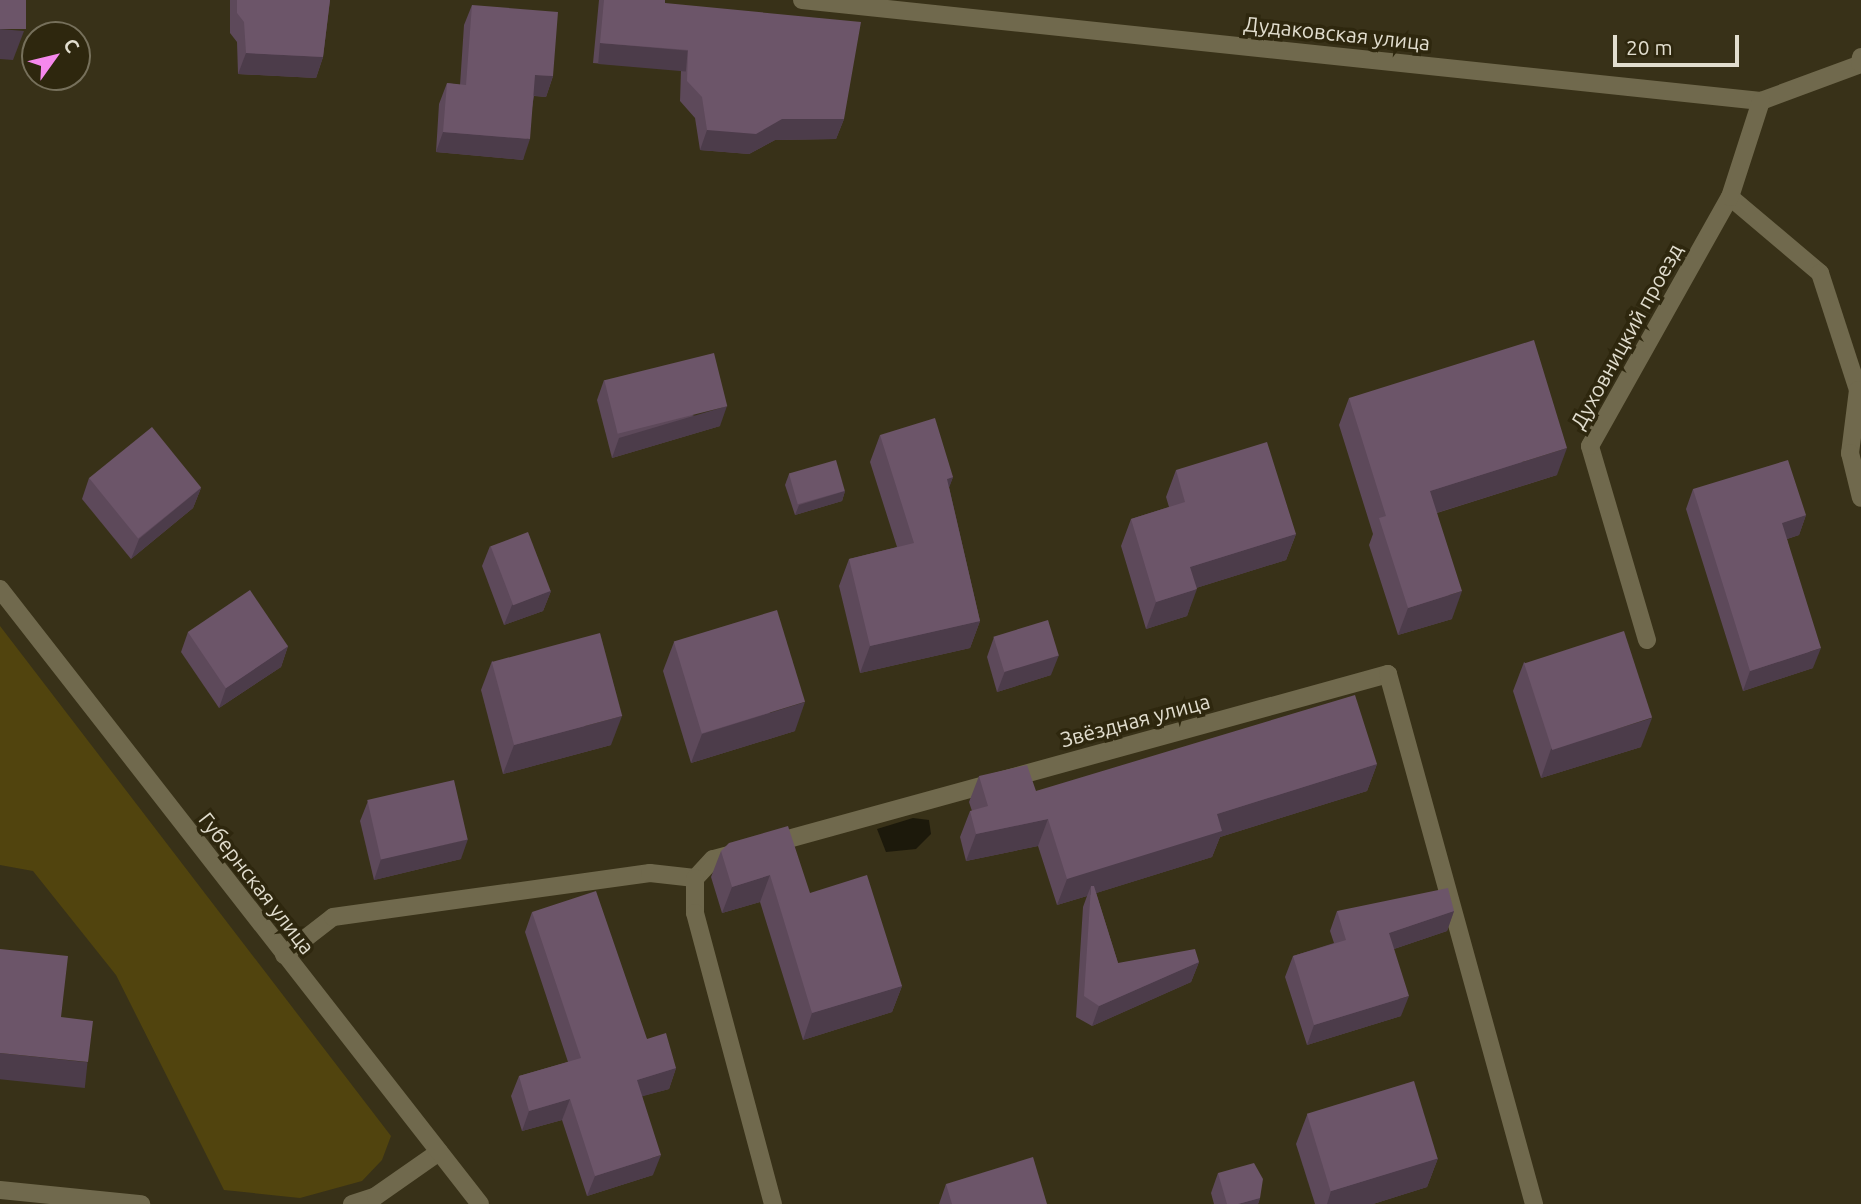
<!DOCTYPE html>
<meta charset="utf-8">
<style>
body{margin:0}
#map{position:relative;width:1861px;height:1204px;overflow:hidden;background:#383118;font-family:Ubuntu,sans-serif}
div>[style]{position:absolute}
.green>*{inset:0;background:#51440e}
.water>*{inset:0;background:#1c190b}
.lane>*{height:18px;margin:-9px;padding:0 9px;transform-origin:9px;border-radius:9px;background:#70694d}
.street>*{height:18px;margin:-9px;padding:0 9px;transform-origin:9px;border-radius:9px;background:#70694d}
.secondary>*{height:18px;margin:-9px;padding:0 9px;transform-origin:9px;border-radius:9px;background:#70694d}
.wall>*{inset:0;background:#5d495a}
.shaded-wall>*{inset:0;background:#4c3c4a;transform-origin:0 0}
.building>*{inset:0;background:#6c5569;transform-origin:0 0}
span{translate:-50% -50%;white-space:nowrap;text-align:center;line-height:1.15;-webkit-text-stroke:7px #2e270e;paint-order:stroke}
.street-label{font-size:21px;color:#e2decf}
.north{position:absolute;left:21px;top:21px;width:70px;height:70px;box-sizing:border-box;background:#2e270e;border:2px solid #76705b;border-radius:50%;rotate:56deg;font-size:19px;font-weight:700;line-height:28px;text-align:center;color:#e2decf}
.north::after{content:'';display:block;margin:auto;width:24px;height:32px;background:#f688ed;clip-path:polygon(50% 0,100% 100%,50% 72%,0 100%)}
.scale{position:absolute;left:1613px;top:35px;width:126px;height:32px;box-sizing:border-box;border:4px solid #e2decf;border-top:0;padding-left:9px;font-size:21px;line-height:24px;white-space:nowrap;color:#e2decf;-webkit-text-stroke:5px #2e270e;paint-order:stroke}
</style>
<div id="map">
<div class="green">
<div style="clip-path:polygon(0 626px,391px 1136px,382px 1160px,362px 1181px,300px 1198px,224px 1190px,116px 975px,33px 871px,0 865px)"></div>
</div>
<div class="water">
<div style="clip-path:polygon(913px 818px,929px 820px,931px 834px,916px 849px,886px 852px,877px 829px)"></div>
</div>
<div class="lane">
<div style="left:802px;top:0;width:964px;rotate:6.01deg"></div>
<div style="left:1761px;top:101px;width:107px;rotate:-20.3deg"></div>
<div style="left:1730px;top:197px;width:118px;rotate:40.2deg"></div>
<div style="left:1820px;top:273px;width:123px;rotate:72deg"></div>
<div style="left:1858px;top:390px;width:64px;rotate:97.2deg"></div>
<div style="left:1850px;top:453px;width:46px;rotate:76.3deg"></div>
<div style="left:1647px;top:640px;width:202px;rotate:-106.4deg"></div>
<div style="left:1590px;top:446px;width:286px;rotate:-60.7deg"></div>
<div style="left:1730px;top:197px;width:101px;rotate:-72.1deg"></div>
<div style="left:284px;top:955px;width:62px;rotate:-37.8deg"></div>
<div style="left:333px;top:917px;width:320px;rotate:-7.9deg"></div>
<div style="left:650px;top:873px;width:45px;rotate:6.3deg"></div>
</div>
<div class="street">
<div style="left:1860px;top:63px;width:6px;rotate:-81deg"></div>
<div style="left:770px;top:844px;width:641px;rotate:-15.38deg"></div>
<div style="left:1388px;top:674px;width:550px;rotate:74.6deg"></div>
<div style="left:740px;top:852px;width:28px;rotate:165deg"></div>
<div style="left:713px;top:859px;width:26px;rotate:133deg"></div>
<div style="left:695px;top:878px;width:35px;rotate:90deg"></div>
<div style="left:695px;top:913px;width:301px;rotate:75deg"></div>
<div style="left:0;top:1190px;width:142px;rotate:5.7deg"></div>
<div style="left:352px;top:1204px;width:25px;rotate:-18deg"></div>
<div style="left:376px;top:1196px;width:77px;rotate:-34.9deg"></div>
</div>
<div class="secondary">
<div style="left:0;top:589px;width:780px;rotate:52.03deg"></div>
</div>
<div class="wall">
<div style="clip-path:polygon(230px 0,330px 0,323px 57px,316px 78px,238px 74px,237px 42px,230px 33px)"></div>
<div style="clip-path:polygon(599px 0,665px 0,665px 3px,844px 119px,836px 139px,775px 140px,749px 154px,700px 150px,695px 118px,680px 101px,681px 70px,593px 63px)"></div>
<div style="clip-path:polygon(472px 5px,553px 76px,546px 97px,534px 96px,523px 160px,436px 152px,439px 104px,447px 83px,460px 85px,464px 25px)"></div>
<div style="clip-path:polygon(604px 380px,720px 426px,612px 458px,597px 400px)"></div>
<div style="clip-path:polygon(1349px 398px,1557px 475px,1437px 513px,1452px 619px,1398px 635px,1369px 545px,1373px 534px,1339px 425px)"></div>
<div style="clip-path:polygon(880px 435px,953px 477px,949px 487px,980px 621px,970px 648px,860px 673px,839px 586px,849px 559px,897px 547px,870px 462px)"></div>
<div style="clip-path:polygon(1176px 470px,1296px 534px,1286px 560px,1196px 588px,1187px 616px,1146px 629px,1121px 546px,1131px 519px,1169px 507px,1166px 497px)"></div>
<div style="clip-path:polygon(789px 474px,845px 491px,842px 501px,795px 515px,785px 485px)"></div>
<div style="clip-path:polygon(89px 478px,201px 488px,193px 508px,131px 559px,82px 499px)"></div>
<div style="clip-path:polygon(1693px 489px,1806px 515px,1799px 535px,1787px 539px,1813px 668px,1743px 691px,1686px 509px)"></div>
<div style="clip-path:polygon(490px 546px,551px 591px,543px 611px,504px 625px,482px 566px)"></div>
<div style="clip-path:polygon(188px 632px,288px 646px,281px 667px,219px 708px,181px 652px)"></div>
<div style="clip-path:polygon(994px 637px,1051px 675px,997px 692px,987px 657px)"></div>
<div style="clip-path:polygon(674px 642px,795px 731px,691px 763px,663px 671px)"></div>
<div style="clip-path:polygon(492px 661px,611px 745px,503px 774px,481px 690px)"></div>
<div style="clip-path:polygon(1524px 662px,1641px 747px,1541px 778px,1513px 691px)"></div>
<div style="clip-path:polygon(1377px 764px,1367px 791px,1220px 837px,1212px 857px,1096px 893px,1118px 963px,1199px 962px,1191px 982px,1092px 1026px,1076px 1017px,1083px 907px,1087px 896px,1057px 905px,1038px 846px,966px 861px,960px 837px,970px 811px,972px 811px,969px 802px,979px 776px,1036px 791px)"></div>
<div style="clip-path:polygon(368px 801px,461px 859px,374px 880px,360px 821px)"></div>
<div style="clip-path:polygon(721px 851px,810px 893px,902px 986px,892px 1012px,803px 1040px,760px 902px,722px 913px,711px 877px)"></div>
<div style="clip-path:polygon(1337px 911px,1454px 911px,1447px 931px,1394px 949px,1401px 1016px,1307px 1045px,1285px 977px,1293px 956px,1334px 943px,1330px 931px)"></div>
<div style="clip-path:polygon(532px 912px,647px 1039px,676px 1068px,669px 1089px,642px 1096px,653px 1175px,587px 1196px,562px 1120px,522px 1131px,511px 1096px,519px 1076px,568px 1062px,525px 932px)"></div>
<div style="clip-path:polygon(1307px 1115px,1438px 1158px,1427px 1187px,1373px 1204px,1315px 1204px,1296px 1144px)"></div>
<div style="clip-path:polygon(1218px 1173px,1260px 1198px,1258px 1204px,1214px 1204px,1211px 1193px)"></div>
<div style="clip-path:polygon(946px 1184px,1047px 1204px,939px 1204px)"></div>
</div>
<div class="shaded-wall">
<div style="clip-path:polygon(0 29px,24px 31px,13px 60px,0 59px)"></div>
<div style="left:600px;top:43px;width:88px;height:21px;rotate:5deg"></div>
<div style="clip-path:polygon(246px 53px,323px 57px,316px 78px,238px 74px)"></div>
<div style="clip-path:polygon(535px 75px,553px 76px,546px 97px,528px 95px)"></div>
<div style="clip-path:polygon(782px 119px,844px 119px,836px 139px,775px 140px,749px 154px,700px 150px,707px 130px)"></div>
<div style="clip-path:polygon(443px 132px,530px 139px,523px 160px,436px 152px)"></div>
<div style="clip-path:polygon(727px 406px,720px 426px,612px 458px,619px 438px)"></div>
<div style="clip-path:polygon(1567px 448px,1557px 475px,1420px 518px,1430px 491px)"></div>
<div style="clip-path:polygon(953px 477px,943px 504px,947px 479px)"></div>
<div style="clip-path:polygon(201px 488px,193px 508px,131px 559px,139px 539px)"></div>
<div style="clip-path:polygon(845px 491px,842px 501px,795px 515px,799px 505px)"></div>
<div style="clip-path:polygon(1806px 515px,1799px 535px,1775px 543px,1782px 523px)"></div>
<div style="clip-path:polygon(1296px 534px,1286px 560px,1180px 593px,1190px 567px)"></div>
<div style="clip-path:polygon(1197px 589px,1187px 616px,1146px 629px,1156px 602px)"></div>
<div style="clip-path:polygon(551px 591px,543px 611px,504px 625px,512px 605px)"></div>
<div style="clip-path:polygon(1462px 591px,1452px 619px,1398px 635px,1408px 608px)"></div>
<div style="clip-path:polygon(980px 621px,970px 648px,860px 673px,870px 646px)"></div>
<div style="clip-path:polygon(288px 646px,281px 667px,219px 708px,226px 688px)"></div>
<div style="clip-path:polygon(1821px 648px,1813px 668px,1743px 691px,1750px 671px)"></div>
<div style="clip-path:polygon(1059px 655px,1051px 675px,997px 692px,1005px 671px)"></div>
<div style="clip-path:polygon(805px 702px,795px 731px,691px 763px,702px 734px)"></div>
<div style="clip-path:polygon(622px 716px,611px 745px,503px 774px,514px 745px)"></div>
<div style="clip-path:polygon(1652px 718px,1641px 747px,1541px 778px,1551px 749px)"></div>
<div style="clip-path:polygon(1377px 764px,1367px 791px,1220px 837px,1212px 857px,1090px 895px,1091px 886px,1087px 896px,1057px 905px,1067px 879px,1217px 814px)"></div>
<div style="clip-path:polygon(1048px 819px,1038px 846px,966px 861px,976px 834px)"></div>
<div style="clip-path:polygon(468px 839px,461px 859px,374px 880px,381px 859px)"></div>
<div style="clip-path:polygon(770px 875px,760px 902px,722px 913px,732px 887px)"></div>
<div style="clip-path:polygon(1454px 911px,1447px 931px,1382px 953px,1389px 933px)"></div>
<div style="clip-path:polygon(1199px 962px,1191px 982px,1092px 1026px,1099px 1006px)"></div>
<div style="clip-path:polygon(902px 986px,892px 1012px,803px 1040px,812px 1013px)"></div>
<div style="clip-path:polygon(1409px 996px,1401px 1016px,1307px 1045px,1314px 1025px)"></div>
<div style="left:0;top:1053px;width:88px;height:26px;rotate:6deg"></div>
<div style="clip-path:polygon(676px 1068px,669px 1089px,629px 1100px,637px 1080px)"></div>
<div style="clip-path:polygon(570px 1099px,562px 1120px,522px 1131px,529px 1111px)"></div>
<div style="clip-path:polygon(661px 1155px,653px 1175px,587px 1196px,595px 1176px)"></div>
<div style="clip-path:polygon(1438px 1158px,1427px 1187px,1373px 1204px,1327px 1204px,1331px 1191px)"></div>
<div style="clip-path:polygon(1260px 1198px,1258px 1204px,1238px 1204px)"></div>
</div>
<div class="building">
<div style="left:0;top:0;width:26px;height:29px"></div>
<div style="clip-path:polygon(237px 0,330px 0,323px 57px,246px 53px,244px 22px,237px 13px)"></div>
<div style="clip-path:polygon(604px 0,665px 0,665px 3px,861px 22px,844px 119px,782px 119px,756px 134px,707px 130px,702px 97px,687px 81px,688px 50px,600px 43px)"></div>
<div style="clip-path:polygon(472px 5px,558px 12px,553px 76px,535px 75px,530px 139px,443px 132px,447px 83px,466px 85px)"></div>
<div style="clip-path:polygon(1534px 340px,1567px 448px,1430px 491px,1462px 591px,1408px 608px,1379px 518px,1386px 516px,1349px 398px)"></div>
<div style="left:714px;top:353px;width:55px;height:113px;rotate:76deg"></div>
<div style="clip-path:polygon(935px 418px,953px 477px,947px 479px,980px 621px,870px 646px,849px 559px,914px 543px,880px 435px)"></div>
<div style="left:152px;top:427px;width:78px;height:81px;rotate:51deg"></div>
<div style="clip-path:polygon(1267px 442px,1296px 534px,1190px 567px,1197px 589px,1156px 602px,1131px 519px,1185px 502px,1176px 470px)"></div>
<div style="left:836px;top:460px;width:32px;height:49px;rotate:74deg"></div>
<div style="clip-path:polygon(1788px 460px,1806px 515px,1782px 523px,1821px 648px,1750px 671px,1693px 489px)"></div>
<div style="left:528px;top:532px;width:63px;height:40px;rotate:69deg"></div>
<div style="left:250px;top:590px;width:68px;height:75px;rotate:56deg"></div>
<div style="left:777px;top:610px;width:96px;height:108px;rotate:73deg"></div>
<div style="left:1048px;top:620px;width:37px;height:57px;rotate:73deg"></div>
<div style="left:1624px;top:631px;width:91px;height:105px;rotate:72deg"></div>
<div style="left:600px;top:633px;width:86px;height:112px;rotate:75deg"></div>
<div style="clip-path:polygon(1355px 695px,1377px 764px,1217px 814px,1222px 831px,1067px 879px,1048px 819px,976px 834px,970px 811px,988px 806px,979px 776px,1027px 765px,1036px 791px)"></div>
<div style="left:454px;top:780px;width:61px;height:89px;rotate:77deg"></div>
<div style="clip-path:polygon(788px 826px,810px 893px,867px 875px,902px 986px,812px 1013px,770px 875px,732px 887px,721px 851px,729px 843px)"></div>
<div style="clip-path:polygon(1091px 886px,1094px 886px,1118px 963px,1195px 949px,1199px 962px,1099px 1006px,1084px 996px)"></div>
<div style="clip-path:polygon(1448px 888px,1454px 911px,1389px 933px,1409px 996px,1314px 1025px,1293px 956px,1346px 940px,1337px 911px)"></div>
<div style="clip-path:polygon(596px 891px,647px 1039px,666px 1033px,676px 1068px,637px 1080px,661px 1155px,595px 1176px,570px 1099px,529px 1111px,519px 1076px,581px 1058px,532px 912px)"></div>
<div style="clip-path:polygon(0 949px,68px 956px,61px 1017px,93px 1021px,88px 1062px,0 1053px)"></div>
<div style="left:1414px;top:1081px;width:81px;height:112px;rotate:73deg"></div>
<div style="clip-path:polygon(1033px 1157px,1047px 1204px,952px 1204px,946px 1184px)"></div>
<div style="clip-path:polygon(1254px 1163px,1263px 1179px,1260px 1198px,1238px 1204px,1227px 1204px,1218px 1173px)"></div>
</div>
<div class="street-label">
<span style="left:1337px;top:33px;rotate:6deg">Дудаковская улица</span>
<span style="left:1626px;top:336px;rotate:-61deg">Духовницкий проезд</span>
<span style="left:1135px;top:720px;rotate:-15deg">Звёздная улица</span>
<span style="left:257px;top:883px;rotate:52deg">Губернская улица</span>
</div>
<div class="north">С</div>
<div class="scale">20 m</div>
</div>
